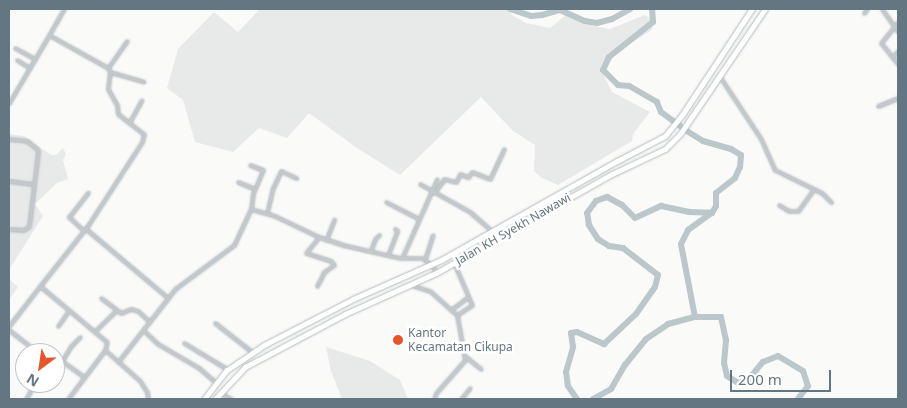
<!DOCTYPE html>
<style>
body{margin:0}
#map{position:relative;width:907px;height:408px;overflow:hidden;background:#fafaf8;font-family:"Noto Sans",sans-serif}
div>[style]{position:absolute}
.built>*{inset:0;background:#e8e9e9}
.river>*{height:6px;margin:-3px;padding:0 3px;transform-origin:3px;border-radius:3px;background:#bbc7cb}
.roads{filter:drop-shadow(0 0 1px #b3babf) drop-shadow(0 0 1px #b3babf)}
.street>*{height:3px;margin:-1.5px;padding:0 1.5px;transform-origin:1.5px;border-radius:1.5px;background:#c3c8cc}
.secondary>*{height:5px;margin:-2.5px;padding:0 2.5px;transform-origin:2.5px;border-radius:2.5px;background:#fff}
.dots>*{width:14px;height:14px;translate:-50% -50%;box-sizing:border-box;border:2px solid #fff;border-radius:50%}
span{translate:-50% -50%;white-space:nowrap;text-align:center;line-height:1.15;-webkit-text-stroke:5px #fff;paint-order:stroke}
.street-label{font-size:12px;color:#657683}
.poi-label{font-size:12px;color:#657683}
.left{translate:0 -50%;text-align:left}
.frame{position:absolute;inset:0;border:10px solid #657683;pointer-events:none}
.north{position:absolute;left:15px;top:343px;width:50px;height:50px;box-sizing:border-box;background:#fff;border:1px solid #c1c8cd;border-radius:50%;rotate:211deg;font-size:14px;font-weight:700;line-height:20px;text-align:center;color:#657683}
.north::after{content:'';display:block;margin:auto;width:18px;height:22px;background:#e4572e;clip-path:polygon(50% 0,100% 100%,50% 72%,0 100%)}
.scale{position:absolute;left:730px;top:370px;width:101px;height:22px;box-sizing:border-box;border:2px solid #657683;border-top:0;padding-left:6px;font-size:15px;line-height:18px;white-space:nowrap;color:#657683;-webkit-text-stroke:4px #fff;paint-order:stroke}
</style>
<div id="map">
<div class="built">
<div style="clip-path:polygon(260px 9px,507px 9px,512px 15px,526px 23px,550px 28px,566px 15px,577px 14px,598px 27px,610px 29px,645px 15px,653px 21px,652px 30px,612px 55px,603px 65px,604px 76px,612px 92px,650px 112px,633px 134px,632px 141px,558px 185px,542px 178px,534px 171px,535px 145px,513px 131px,481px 97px,400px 175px,357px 148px,309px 113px,287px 138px,259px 128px,233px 152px,195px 142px,183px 100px,167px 88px,178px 49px,214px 12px,238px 32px)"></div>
<div style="clip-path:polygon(9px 134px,24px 136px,51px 155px,56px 155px,63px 148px,66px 154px,63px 160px,68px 179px,57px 183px,35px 204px,43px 216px,9px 270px)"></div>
<div style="clip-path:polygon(9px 279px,18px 287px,9px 300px)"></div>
<div style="clip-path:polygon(326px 347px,370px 361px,400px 380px,408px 399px,342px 399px,331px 371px)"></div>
</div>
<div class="river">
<div style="left:510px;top:9px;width:22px;rotate:18deg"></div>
<div style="left:531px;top:16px;width:11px;rotate:-5deg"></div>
<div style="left:542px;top:15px;width:19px;rotate:-16deg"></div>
<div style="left:560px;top:10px;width:27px;rotate:24deg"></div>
<div style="left:585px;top:21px;width:12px;rotate:9deg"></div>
<div style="left:597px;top:23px;width:16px;rotate:-15deg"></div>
<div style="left:612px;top:19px;width:21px;rotate:-29deg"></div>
<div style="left:695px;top:317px;width:74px;rotate:-100.9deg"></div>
<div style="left:681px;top:244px;width:16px;rotate:-63deg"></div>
<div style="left:688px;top:230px;width:29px;rotate:-36deg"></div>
<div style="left:577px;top:399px;width:16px;rotate:-125deg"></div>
<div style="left:568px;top:386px;width:14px;rotate:-98deg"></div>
<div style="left:566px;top:372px;width:26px;rotate:-74deg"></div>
<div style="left:573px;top:347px;width:14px;rotate:-98deg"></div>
<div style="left:571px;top:333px;width:6px;rotate:-9deg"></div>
<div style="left:577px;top:332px;width:30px;rotate:24deg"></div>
<div style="left:604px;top:344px;width:44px;rotate:-43.2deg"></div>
<div style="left:636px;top:314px;width:33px;rotate:-55deg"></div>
<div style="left:655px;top:287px;width:12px;rotate:-76deg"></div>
<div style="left:658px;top:275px;width:44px;rotate:-142.4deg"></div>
<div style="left:623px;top:248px;width:14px;rotate:-172deg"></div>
<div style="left:609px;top:246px;width:13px;rotate:-148deg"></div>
<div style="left:598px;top:239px;width:17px;rotate:-123deg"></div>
<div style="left:589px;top:225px;width:12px;rotate:-99deg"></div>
<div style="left:587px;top:213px;width:15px;rotate:-53deg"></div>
<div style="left:596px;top:201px;width:12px;rotate:-20deg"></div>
<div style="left:607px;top:197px;width:17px;rotate:28deg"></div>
<div style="left:622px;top:205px;width:18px;rotate:45deg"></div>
<div style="left:635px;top:218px;width:29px;rotate:-25deg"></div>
<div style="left:661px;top:206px;width:29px;rotate:12deg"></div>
<div style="left:689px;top:212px;width:23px;rotate:2deg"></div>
<div style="left:712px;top:213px;width:8px;rotate:-60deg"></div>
<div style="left:716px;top:206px;width:13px;rotate:-90deg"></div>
<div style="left:716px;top:193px;width:24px;rotate:-38deg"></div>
<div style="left:735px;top:178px;width:12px;rotate:-66deg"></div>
<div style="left:740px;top:167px;width:12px;rotate:-85deg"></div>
<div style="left:741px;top:155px;width:12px;rotate:-149deg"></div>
<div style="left:731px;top:149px;width:29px;rotate:-164deg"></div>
<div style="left:703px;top:141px;width:19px;rotate:-148deg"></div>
<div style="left:687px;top:131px;width:32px;rotate:-144deg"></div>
<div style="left:661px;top:112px;width:11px;rotate:-112deg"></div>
<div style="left:657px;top:102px;width:32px;rotate:-150deg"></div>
<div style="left:629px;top:86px;width:11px;rotate:-175deg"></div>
<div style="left:618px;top:85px;width:21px;rotate:-135deg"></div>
<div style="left:603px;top:70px;width:14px;rotate:-65deg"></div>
<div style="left:609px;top:57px;width:56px;rotate:-38.5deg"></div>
<div style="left:653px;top:22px;width:13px;rotate:-94deg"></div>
<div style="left:593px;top:399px;width:21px;rotate:-29deg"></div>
<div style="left:611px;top:389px;width:28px;rotate:-60deg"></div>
<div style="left:625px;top:365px;width:33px;rotate:-51deg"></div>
<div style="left:646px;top:339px;width:27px;rotate:-34deg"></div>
<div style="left:668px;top:324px;width:28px;rotate:-15deg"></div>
<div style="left:695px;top:317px;width:26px"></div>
<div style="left:721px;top:317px;width:24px;rotate:78deg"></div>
<div style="left:726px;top:340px;width:23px;rotate:95deg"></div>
<div style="left:724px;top:363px;width:13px;rotate:77deg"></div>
<div style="left:727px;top:376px;width:13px;rotate:32deg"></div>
<div style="left:738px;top:383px;width:12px;rotate:-20deg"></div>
<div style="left:749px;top:379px;width:22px;rotate:-51deg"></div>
<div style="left:763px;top:362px;width:16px;rotate:-22deg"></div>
<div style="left:778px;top:356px;width:29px;rotate:31deg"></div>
<div style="left:803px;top:371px;width:16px;rotate:72deg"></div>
<div style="left:808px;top:386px;width:16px;rotate:128deg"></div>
</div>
<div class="roads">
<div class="street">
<div style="left:64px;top:9px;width:30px;rotate:120deg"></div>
<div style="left:49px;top:35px;width:68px;rotate:29.2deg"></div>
<div style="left:108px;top:68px;width:4px;rotate:63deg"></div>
<div style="left:110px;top:72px;width:17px;rotate:97deg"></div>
<div style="left:108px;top:89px;width:18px;rotate:61deg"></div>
<div style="left:117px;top:105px;width:9px;rotate:84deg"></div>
<div style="left:118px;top:114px;width:33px;rotate:38deg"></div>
<div style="left:144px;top:134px;width:8px;rotate:104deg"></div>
<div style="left:142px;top:142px;width:98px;rotate:122.9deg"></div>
<div style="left:89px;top:224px;width:79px;rotate:128.3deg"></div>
<div style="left:40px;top:286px;width:87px;rotate:39.9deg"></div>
<div style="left:107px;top:342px;width:8px;rotate:104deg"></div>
<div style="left:105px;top:350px;width:61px;rotate:127.1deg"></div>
<div style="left:882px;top:9px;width:28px;rotate:55deg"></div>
<div style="left:864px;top:13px;width:5px;rotate:-53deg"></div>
<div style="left:898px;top:22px;width:27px;rotate:129deg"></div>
<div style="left:881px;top:43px;width:27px;rotate:51deg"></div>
<div style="left:15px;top:48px;width:23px;rotate:29deg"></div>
<div style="left:892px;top:57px;width:8px;rotate:-45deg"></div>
<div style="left:17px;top:60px;width:15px;rotate:32deg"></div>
<div style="left:108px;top:68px;width:33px;rotate:-55deg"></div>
<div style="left:110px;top:72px;width:35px;rotate:16deg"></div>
<div style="left:720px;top:77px;width:74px;rotate:56.5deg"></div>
<div style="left:761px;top:139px;width:34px;rotate:66deg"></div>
<div style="left:775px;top:170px;width:52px;rotate:26.1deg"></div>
<div style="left:822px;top:193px;width:13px;rotate:45deg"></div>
<div style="left:9px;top:103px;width:79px;rotate:-59.5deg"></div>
<div style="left:878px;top:106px;width:22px;rotate:-22deg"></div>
<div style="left:129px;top:123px;width:26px;rotate:-61deg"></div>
<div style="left:9px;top:139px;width:18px;rotate:6deg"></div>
<div style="left:27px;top:141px;width:13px;rotate:39deg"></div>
<div style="left:37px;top:149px;width:3px;rotate:72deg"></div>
<div style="left:38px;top:152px;width:75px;rotate:96.9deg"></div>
<div style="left:29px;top:226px;width:6px;rotate:141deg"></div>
<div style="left:24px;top:230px;width:15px;rotate:-176deg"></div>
<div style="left:250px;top:165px;width:14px;rotate:21deg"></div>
<div style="left:263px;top:170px;width:25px;rotate:113deg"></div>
<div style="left:253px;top:193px;width:16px;rotate:97deg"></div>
<div style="left:251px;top:209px;width:25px;rotate:16deg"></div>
<div style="left:275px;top:216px;width:49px;rotate:25.5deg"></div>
<div style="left:319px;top:237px;width:25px;rotate:18deg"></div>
<div style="left:343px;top:245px;width:58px;rotate:12.8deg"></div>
<div style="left:400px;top:258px;width:22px"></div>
<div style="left:422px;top:258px;width:12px;rotate:35deg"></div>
<div style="left:432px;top:265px;width:9px;rotate:63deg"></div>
<div style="left:9px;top:181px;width:24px;rotate:7deg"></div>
<div style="left:238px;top:182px;width:18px;rotate:22deg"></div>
<div style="left:420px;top:184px;width:57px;rotate:29.2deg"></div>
<div style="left:470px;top:212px;width:28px;rotate:41deg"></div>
<div style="left:434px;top:193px;width:17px;rotate:-54deg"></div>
<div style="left:444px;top:179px;width:12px;rotate:14deg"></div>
<div style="left:456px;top:182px;width:9px;rotate:-63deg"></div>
<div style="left:460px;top:174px;width:9px;rotate:21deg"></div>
<div style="left:468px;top:177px;width:6px;rotate:-51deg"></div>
<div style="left:472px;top:172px;width:19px;rotate:21deg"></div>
<div style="left:490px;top:179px;width:33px;rotate:-65deg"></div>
<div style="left:386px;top:202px;width:37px;rotate:27deg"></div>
<div style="left:779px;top:205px;width:12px;rotate:31deg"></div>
<div style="left:789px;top:211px;width:9px"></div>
<div style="left:798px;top:211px;width:26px;rotate:-54deg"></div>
<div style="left:267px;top:213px;width:26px;rotate:-77deg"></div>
<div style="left:273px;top:188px;width:19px;rotate:-65deg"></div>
<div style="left:281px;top:171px;width:17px;rotate:25deg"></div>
<div style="left:86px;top:229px;width:107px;rotate:40.1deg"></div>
<div style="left:84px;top:231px;width:21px;rotate:-137deg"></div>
<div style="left:69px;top:217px;width:31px;rotate:-52deg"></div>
<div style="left:326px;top:240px;width:22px;rotate:-68deg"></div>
<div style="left:371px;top:250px;width:12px;rotate:-70deg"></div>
<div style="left:375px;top:239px;width:6px;rotate:-45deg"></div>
<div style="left:388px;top:255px;width:26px;rotate:-69deg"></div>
<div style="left:397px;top:231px;width:3px;rotate:-135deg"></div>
<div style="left:402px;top:258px;width:86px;rotate:-66.1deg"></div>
<div style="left:425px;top:259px;width:25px;rotate:-72deg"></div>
<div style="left:411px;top:285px;width:20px;rotate:18deg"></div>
<div style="left:430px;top:291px;width:36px;rotate:42deg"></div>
<div style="left:317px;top:286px;width:16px;rotate:-63deg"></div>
<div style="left:324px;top:272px;width:12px;rotate:-35deg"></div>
<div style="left:334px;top:265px;width:5px;rotate:-127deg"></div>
<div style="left:331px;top:261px;width:26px;rotate:-162deg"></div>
<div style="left:306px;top:253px;width:21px;rotate:-51deg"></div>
<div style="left:101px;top:298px;width:25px;rotate:37deg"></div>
<div style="left:121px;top:313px;width:11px;rotate:-22deg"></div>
<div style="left:131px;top:309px;width:7px;rotate:16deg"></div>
<div style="left:138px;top:311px;width:16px;rotate:43deg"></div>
<div style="left:452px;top:309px;width:20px;rotate:-37deg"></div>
<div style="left:215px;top:323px;width:47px;rotate:38.1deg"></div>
<div style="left:9px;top:326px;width:51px;rotate:-52.2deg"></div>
<div style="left:58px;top:326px;width:19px;rotate:-55deg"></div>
<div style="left:9px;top:330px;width:36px;rotate:38deg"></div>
<div style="left:143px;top:330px;width:21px;rotate:43deg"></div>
<div style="left:158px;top:344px;width:48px;rotate:30.3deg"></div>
<div style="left:199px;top:368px;width:23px;rotate:41deg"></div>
<div style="left:95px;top:331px;width:30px;rotate:-44deg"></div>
<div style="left:80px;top:337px;width:13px;rotate:135deg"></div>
<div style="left:71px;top:346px;width:17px;rotate:121deg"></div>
<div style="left:62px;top:361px;width:26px;rotate:36deg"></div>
<div style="left:184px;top:343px;width:50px;rotate:31.2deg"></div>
<div style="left:105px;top:350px;width:47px;rotate:41.5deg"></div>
<div style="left:140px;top:381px;width:13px;rotate:58deg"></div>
<div style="left:147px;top:392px;width:7px;rotate:82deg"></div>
<div style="left:466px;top:357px;width:19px;rotate:39deg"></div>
<div style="left:118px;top:362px;width:93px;rotate:-52deg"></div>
<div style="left:175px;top:289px;width:74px;rotate:-36.7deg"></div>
<div style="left:234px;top:245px;width:40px;rotate:-65deg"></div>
<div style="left:221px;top:393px;width:12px;rotate:31deg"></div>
<div style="left:26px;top:399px;width:18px;rotate:-61deg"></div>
<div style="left:434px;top:399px;width:6px;rotate:-72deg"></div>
<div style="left:436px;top:393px;width:44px;rotate:-48.7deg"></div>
<div style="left:465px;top:360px;width:46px;rotate:-100.1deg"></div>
<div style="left:457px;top:315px;width:18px;rotate:-34deg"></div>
<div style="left:472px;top:305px;width:46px;rotate:-113.2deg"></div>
<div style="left:461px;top:399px;width:14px;rotate:-51deg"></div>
</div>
<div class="secondary">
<div style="left:204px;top:399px;width:37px;rotate:-52deg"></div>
<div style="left:227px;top:370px;width:45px;rotate:-34deg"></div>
<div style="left:264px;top:345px;width:100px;rotate:-27.3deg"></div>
<div style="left:353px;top:299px;width:96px;rotate:-23.9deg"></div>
<div style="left:441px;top:260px;width:202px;rotate:-29.4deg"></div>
<div style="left:617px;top:161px;width:54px;rotate:-27.5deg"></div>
<div style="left:665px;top:136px;width:27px;rotate:-51deg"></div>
<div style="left:682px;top:115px;width:127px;rotate:-56.6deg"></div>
<div style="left:215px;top:399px;width:44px;rotate:-46.8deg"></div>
<div style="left:245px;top:367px;width:113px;rotate:-27.9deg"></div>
<div style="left:345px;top:314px;width:100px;rotate:-24.3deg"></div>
<div style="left:436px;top:273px;width:202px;rotate:-29.4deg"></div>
<div style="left:612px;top:174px;width:59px;rotate:-25.3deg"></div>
<div style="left:665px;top:149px;width:21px;rotate:-45deg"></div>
<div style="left:680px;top:134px;width:151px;rotate:-55.8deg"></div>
</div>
</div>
<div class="dots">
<div style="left:398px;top:340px;background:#e4572e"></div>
</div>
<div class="street-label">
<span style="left:513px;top:229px;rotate:-30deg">Jalan KH Syekh Nawawi</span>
</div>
<div class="poi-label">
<span class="left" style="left:408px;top:340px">Kantor<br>Kecamatan Cikupa</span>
</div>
<div class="frame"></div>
<div class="north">N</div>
<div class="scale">200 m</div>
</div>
